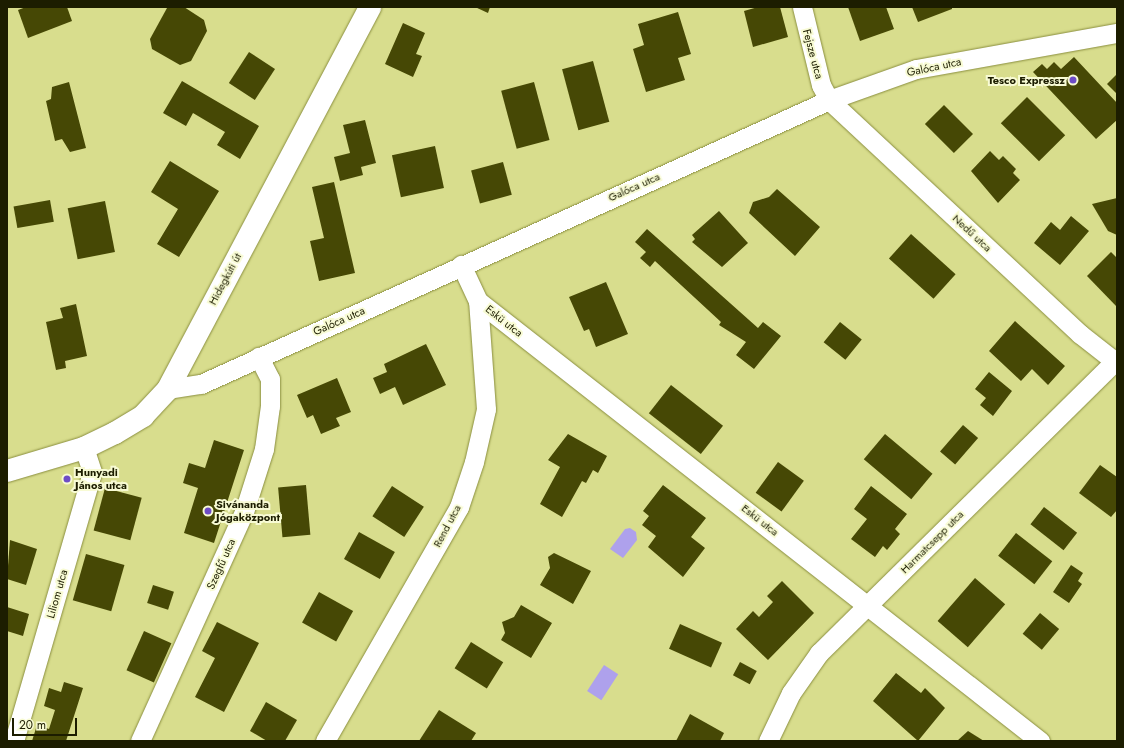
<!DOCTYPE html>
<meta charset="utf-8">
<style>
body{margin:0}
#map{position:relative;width:1124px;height:748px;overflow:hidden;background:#d8dd8d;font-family:Jost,sans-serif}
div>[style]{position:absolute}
.water>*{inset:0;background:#aea1ec;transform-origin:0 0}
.building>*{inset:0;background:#464805;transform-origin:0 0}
.roads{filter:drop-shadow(0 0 1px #8a8e3f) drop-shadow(0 0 1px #8a8e3f)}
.minor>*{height:19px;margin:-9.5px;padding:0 9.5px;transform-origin:9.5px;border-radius:9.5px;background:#fff}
.secondary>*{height:22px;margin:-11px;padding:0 11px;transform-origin:11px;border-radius:11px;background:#fff}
.dots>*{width:11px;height:11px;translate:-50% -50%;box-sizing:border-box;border:2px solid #f8fbd4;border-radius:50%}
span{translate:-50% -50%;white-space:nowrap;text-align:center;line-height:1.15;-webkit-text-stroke:4px #f8fbd4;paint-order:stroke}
.street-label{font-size:11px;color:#1c1d00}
.poi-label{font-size:11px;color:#1c1d00;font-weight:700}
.right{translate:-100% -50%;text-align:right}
.left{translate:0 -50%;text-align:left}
.frame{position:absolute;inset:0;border:8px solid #1c1d00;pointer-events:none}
.scale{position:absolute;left:12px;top:718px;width:65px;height:18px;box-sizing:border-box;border:2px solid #1c1d00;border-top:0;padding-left:5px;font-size:12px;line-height:14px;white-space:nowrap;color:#1c1d00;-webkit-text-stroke:3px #f8fbd4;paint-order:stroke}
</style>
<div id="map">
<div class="water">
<div style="clip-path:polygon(630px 528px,636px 532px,637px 540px,623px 558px,610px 549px,625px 529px)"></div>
<div style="left:604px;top:665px;width:17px;height:31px;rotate:33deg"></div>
</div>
<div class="building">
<div style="clip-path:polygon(26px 7px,67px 7px,72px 21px,28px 38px,18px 10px)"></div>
<div style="clip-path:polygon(184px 7px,204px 20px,207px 31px,191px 61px,180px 65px,152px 49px,150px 39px,167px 8px)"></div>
<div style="clip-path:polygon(475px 7px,490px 7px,488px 13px)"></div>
<div style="clip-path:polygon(758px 7px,780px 7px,788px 37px,753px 47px,744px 11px)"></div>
<div style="clip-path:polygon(848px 7px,886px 7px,894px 29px,860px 41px)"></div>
<div style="clip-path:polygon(912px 7px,952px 7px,952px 9px,918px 22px)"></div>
<div style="clip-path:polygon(678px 12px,691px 54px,678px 58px,685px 80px,646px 92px,633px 49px,644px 45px,638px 24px)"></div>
<div style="clip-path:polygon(403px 23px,425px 33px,416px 54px,422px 56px,413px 77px,385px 64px)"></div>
<div style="left:249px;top:52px;width:31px;height:37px;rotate:33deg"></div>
<div style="clip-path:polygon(1074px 57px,1117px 103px,1117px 120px,1096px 139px,1033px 72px,1042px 64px,1047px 69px,1054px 62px,1061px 69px)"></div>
<div style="left:593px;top:61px;width:63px;height:32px;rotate:75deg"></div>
<div style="clip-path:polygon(1117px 74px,1117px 94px,1107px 84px)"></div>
<div style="clip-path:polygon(182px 81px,259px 126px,240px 159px,217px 145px,225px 132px,193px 113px,186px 126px,163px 113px)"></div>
<div style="clip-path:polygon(69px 82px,86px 148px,70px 152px,62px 139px,55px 141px,46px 101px,51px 99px,52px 87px)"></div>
<div style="left:534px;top:82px;width:60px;height:34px;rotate:75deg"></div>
<div style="left:1027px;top:97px;width:54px;height:37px;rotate:45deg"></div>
<div style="left:944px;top:105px;width:41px;height:27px;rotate:45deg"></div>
<div style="clip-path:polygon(365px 120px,376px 163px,361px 167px,363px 175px,340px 181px,334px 157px,350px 153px,343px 125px)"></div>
<div style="left:435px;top:146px;width:43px;height:44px;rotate:78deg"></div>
<div style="clip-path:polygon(990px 151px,999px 160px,1003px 156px,1016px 169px,1013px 173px,1020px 180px,998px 203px,971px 171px)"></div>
<div style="clip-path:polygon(170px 161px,219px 191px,179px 257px,157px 244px,178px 209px,151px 192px)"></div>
<div style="left:503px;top:162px;width:34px;height:33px;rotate:75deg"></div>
<div style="clip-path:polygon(334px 182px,355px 273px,319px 281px,310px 241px,324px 238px,312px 187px)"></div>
<div style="clip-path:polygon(777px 189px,820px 227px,795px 256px,749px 213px,753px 202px,769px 197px)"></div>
<div style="clip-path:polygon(1117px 198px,1117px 235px,1108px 231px,1092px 204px)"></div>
<div style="left:50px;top:200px;width:22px;height:37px;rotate:80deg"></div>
<div style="left:105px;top:201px;width:52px;height:38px;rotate:79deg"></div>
<div style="clip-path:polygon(719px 211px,748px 243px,722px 267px,692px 242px,695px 239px,692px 235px)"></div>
<div style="clip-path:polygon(1071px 216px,1089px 231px,1060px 265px,1034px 243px,1051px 222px,1060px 230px)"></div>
<div style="clip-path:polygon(647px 229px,758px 328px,763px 322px,781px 336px,754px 369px,736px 355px,746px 342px,719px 325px,721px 322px,655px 261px,650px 267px,640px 258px,646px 252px,635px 242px)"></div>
<div style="left:911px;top:234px;width:60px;height:33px;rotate:42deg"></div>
<div style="clip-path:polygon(1111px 252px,1117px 258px,1117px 307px,1087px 276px)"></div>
<div style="clip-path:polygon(606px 282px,628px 334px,596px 347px,589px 329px,584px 331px,569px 297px)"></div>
<div style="clip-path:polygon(76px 304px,87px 356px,65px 361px,66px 368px,56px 370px,46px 322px,63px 318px,60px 308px)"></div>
<div style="clip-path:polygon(1015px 321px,1065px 366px,1048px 385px,1032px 369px,1021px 381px,989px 351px)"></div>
<div style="left:840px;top:322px;width:28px;height:26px;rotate:39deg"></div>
<div style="clip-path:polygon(426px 344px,446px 385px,403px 405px,395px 387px,380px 394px,373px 378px,387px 372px,384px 364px)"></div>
<div style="clip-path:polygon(989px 372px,1012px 391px,993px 416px,980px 405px,986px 398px,975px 389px)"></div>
<div style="clip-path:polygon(337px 378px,351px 412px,336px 418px,340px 426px,321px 434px,313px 415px,307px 418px,297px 395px)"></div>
<div style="left:671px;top:385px;width:66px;height:36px;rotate:38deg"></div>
<div style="left:963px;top:425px;width:20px;height:35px;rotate:41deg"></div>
<div style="clip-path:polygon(568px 434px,607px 456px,598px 473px,593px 470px,586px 483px,582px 481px,562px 517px,540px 504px,560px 467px,548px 460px)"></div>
<div style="left:885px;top:434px;width:62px;height:33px;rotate:40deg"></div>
<div style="clip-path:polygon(214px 440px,244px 450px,214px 543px,184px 533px,198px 488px,183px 483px,189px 463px,205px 468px)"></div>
<div style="left:778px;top:462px;width:32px;height:38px;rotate:36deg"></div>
<div style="clip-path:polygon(1100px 465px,1117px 477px,1117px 510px,1111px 517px,1079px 493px)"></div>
<div style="left:306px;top:485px;width:50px;height:28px;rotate:85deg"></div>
<div style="clip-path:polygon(663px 485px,706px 518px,691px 537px,705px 548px,683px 577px,648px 547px,656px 536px,642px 525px,649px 516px,643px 511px)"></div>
<div style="left:392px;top:486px;width:38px;height:36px;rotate:33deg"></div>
<div style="clip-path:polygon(871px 486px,907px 514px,895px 529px,900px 534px,887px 550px,883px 546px,875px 557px,851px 539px,867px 519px,854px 509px)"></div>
<div style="left:105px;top:488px;width:38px;height:44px;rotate:15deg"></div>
<div style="left:1044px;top:507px;width:42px;height:22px;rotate:38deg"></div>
<div style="left:359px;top:532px;width:41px;height:31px;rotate:29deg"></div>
<div style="left:1016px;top:533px;width:46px;height:29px;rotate:38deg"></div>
<div style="clip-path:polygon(10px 540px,37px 549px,26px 585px,7px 579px)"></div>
<div style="clip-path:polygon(554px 553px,591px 571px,573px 604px,540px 585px,550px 568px,548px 557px)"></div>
<div style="left:86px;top:554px;width:40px;height:48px;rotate:16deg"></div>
<div style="clip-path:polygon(1071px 565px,1083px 573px,1078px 581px,1082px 584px,1069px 603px,1053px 592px)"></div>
<div style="left:975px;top:578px;width:40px;height:57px;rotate:41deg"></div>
<div style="clip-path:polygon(782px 581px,814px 613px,768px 660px,736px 629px,753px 611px,759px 617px,773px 602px,767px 596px)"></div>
<div style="left:153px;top:585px;width:22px;height:19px;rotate:18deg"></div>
<div style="left:319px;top:592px;width:39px;height:35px;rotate:29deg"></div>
<div style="clip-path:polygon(521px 605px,552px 623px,531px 658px,501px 640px,505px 633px,502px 622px,514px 617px)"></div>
<div style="clip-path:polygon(7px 607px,29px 614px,23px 636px,7px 631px)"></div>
<div style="left:1040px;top:613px;width:25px;height:27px;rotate:40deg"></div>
<div style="clip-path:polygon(217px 622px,259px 643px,224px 712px,195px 697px,215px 658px,202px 651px)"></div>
<div style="left:680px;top:624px;width:46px;height:27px;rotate:24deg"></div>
<div style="left:144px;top:631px;width:30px;height:43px;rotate:24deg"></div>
<div style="left:471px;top:642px;width:38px;height:31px;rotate:32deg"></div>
<div style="left:740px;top:662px;width:19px;height:15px;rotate:28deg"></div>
<div style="clip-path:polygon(896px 673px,921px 693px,925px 688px,945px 708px,918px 741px,873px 701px)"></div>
<div style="clip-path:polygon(64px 682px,83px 688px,66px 741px,32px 741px,37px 725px,49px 729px,55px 710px,44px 706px,49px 688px,61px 692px)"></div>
<div style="clip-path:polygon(266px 702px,297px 720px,285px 741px,267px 741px,250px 731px)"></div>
<div style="clip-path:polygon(439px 710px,476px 733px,471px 741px,419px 741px)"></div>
<div style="clip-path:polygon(690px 714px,724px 733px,720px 741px,676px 741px)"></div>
<div style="clip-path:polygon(968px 731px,984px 741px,957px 741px)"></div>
</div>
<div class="roads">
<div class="minor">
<div style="left:802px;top:7px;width:80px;rotate:76.3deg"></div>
<div style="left:821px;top:85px;width:17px;rotate:62deg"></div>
<div style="left:829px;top:100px;width:343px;rotate:43deg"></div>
<div style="left:1080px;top:334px;width:47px;rotate:38.1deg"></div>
<div style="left:478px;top:301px;width:714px;rotate:38.06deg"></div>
<div style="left:168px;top:389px;width:33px;rotate:-9deg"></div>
<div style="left:201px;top:384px;width:689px;rotate:-24.33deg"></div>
<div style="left:829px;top:100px;width:92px;rotate:-19.6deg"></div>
<div style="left:916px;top:69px;width:204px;rotate:-10.2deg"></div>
<div style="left:14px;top:741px;width:280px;rotate:-73.8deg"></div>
<div style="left:92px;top:472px;width:25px;rotate:-108deg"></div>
<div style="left:140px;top:741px;width:252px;rotate:-65.6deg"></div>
<div style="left:244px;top:512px;width:66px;rotate:-72.4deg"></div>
<div style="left:264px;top:449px;width:43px;rotate:-82.1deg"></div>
<div style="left:270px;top:406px;width:27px;rotate:-90deg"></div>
<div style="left:270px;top:379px;width:25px;rotate:-117deg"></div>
<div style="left:325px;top:741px;width:270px;rotate:-60.2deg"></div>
<div style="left:459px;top:507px;width:47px;rotate:-71.6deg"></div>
<div style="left:474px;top:462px;width:54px;rotate:-77.2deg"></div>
<div style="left:486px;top:409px;width:108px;rotate:-94.2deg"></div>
<div style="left:478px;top:301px;width:40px;rotate:-115deg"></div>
<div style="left:768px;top:741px;width:53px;rotate:-64.4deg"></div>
<div style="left:791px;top:693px;width:49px;rotate:-55deg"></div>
<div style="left:819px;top:653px;width:419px;rotate:-44.6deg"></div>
</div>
<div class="secondary">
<div style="left:7px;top:471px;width:80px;rotate:-16.6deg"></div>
<div style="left:84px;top:448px;width:34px;rotate:-26deg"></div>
<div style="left:115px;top:433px;width:33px;rotate:-31deg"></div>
<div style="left:143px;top:416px;width:37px;rotate:-47deg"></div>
<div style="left:168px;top:389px;width:432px;rotate:-62.1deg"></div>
</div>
</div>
<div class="dots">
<div style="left:1073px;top:80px;background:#6e4dc6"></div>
<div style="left:67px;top:479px;background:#6e4dc6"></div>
<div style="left:208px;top:511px;background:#6e4dc6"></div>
</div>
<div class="street-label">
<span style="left:813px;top:54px;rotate:75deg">Fejsze utca</span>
<span style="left:934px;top:67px;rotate:-12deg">Galóca utca</span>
<span style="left:634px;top:187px;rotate:-24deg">Galóca utca</span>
<span style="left:972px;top:233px;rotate:43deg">Nedű utca</span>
<span style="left:225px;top:279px;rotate:-62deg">Hidegkúti út</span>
<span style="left:339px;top:321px;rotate:-24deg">Galóca utca</span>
<span style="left:504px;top:321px;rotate:38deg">Eskü utca</span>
<span style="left:760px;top:520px;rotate:38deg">Eskü utca</span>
<span style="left:447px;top:526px;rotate:-62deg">Rend utca</span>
<span style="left:932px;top:542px;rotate:-45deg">Harmatcsepp utca</span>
<span style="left:221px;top:564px;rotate:-66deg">Szegfű utca</span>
<span style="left:57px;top:594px;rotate:-74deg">Liliom utca</span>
</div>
<div class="poi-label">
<span class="right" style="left:1065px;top:80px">Tesco Expressz</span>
<span class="left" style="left:75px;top:479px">Hunyadi<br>János utca</span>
<span class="left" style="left:216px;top:511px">Sivánanda<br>Jógaközpont</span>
</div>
<div class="frame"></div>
<div class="scale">20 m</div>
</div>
